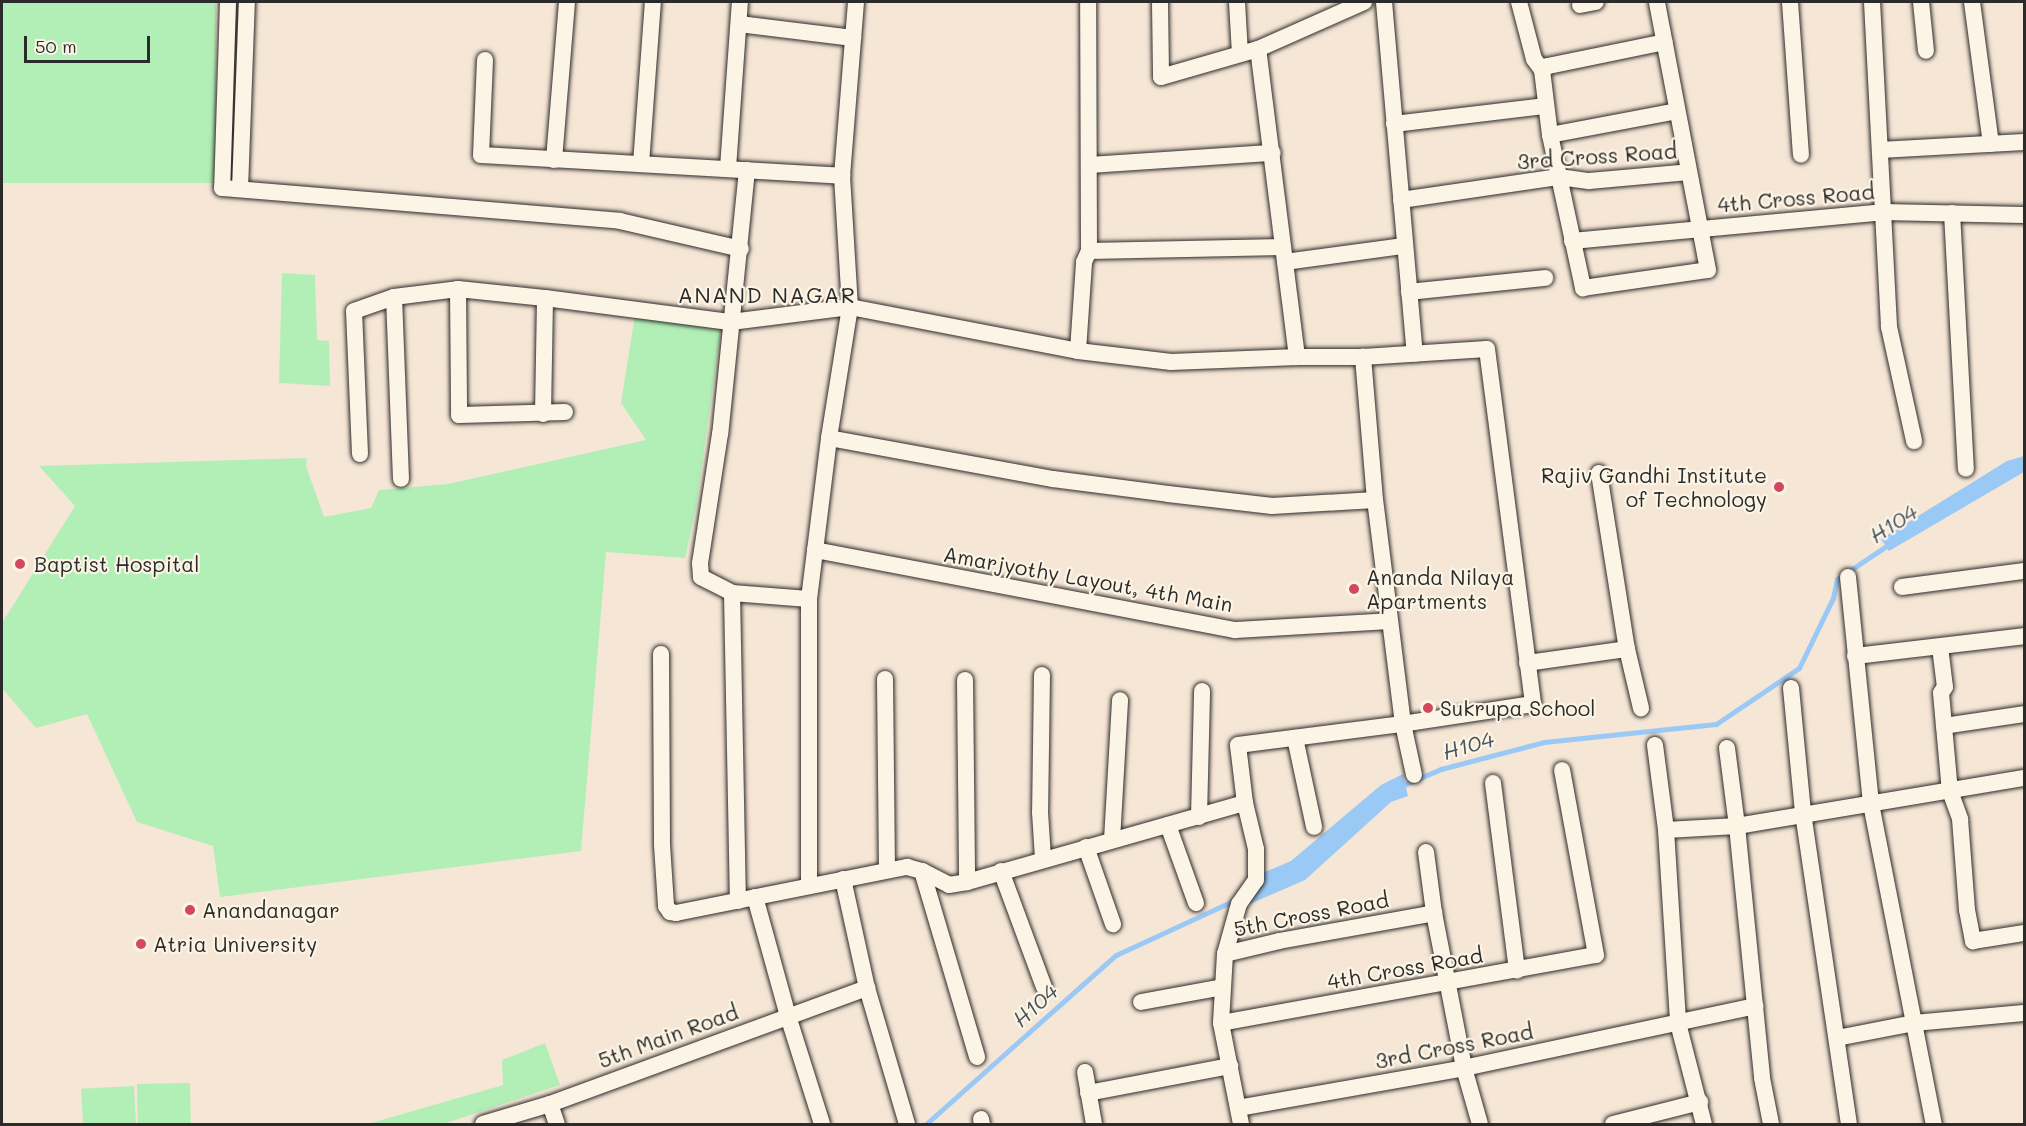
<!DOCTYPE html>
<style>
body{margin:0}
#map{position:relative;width:2026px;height:1126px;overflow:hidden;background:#f6e6d5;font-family:Mali,sans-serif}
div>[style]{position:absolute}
.green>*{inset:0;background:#b2efb6;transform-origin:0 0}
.water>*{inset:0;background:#9bc9f6}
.stream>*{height:5px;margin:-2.5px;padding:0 2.5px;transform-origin:2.5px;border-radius:2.5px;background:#9bc9f6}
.roads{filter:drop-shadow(0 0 2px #2b2b2b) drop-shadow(0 0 2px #2b2b2b)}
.minor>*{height:16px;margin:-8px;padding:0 8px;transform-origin:8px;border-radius:8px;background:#fcf5e5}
.dots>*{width:16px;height:16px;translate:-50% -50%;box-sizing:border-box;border:3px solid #fcf5e5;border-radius:50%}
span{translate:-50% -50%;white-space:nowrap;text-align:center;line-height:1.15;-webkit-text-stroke:4.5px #fcf5e5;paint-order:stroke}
.street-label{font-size:21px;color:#2b2b2b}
.poi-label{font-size:21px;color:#2b2b2b}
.right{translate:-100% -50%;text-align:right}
.left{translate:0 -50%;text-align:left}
.neighbourhood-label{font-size:22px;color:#2b2b2b;letter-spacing:1.5px}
.water-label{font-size:22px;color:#47525e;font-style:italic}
.frame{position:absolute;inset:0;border:3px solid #2b2b2b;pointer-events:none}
.scale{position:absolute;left:24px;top:36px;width:126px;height:27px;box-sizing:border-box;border:3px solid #2b2b2b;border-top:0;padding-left:8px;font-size:18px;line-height:21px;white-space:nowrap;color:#2b2b2b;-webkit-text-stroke:4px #fcf5e5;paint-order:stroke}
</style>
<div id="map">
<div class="green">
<div style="left:2px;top:2px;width:214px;height:181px"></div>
<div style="clip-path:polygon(282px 273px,315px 275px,317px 340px,329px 341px,330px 386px,279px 383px)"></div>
<div style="clip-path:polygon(635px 315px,721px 329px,696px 508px,685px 558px,606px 552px,581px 851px,220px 897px,213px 846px,137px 822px,87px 714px,36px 728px,2px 688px,2px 623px,75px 506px,39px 466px,307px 458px,306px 466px,324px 517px,371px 508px,379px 490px,448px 484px,646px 440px,621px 403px)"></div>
<div style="clip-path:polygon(545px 1043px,560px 1085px,443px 1124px,368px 1124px,503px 1085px,502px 1060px)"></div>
<div style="left:190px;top:1083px;width:41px;height:53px;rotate:89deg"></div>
<div style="left:134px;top:1086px;width:38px;height:53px;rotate:87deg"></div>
</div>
<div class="water">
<div style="clip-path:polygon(2024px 456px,2024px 472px,1889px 551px,1881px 539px,2007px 461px)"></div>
<div style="clip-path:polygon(1403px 774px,1408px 796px,1391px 802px,1305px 880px,1243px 907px,1258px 875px,1291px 861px,1381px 785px)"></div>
</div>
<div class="stream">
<div style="left:1399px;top:787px;width:46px;rotate:-23.2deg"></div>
<div style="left:1441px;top:769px;width:106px;rotate:-14.7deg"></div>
<div style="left:1544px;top:742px;width:173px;rotate:-6deg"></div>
<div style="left:1716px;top:724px;width:100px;rotate:-34deg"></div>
<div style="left:1799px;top:668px;width:78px;rotate:-64.1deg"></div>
<div style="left:1833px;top:598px;width:19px;rotate:-78deg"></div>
<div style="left:1837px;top:579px;width:65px;rotate:-33.7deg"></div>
<div style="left:926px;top:1124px;width:254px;rotate:-41.7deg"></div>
<div style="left:1116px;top:955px;width:131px;rotate:-24.8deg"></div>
</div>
<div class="roads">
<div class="minor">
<div style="left:228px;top:2px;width:186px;rotate:91.8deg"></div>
<div style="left:222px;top:188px;width:399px;rotate:4.7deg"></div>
<div style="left:620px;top:221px;width:124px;rotate:13deg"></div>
<div style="left:1160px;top:2px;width:75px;rotate:89.2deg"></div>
<div style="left:1161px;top:77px;width:101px;rotate:-16.1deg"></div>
<div style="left:1237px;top:2px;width:52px;rotate:86.7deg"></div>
<div style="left:1384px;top:2px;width:353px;rotate:85deg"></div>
<div style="left:1519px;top:2px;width:59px;rotate:75.3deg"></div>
<div style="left:1534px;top:59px;width:14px;rotate:54deg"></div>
<div style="left:1542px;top:70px;width:65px;rotate:83deg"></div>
<div style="left:1550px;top:135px;width:157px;rotate:77.8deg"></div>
<div style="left:1583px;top:288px;width:126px;rotate:-8.2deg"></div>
<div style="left:1708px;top:270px;width:273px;rotate:-100.8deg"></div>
<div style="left:1790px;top:2px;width:153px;rotate:85.9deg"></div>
<div style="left:1872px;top:2px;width:325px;rotate:87deg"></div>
<div style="left:1889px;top:327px;width:117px;rotate:77.6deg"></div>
<div style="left:1921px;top:2px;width:49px;rotate:84.2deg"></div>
<div style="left:1972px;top:2px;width:143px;rotate:82.4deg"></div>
<div style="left:1580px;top:5px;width:16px;rotate:-11deg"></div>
<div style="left:739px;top:24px;width:115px;rotate:7deg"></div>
<div style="left:485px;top:60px;width:95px;rotate:92.4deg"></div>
<div style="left:481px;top:155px;width:362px;rotate:3.3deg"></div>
<div style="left:1542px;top:70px;width:7px;rotate:-34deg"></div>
<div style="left:1548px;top:66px;width:119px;rotate:-11.6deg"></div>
<div style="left:1394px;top:124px;width:153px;rotate:-6.8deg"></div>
<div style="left:1550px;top:135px;width:129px;rotate:-10.7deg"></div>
<div style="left:1880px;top:150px;width:144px;rotate:-3.2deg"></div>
<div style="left:554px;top:160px;width:159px;rotate:-85.3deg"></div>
<div style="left:641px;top:164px;width:162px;rotate:-85.8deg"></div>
<div style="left:1090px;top:165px;width:183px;rotate:-3.8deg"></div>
<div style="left:728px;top:168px;width:166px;rotate:-85.9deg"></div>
<div style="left:747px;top:170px;width:265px;rotate:95.8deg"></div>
<div style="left:720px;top:434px;width:131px;rotate:98.8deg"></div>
<div style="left:700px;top:563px;width:14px;rotate:86deg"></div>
<div style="left:701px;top:577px;width:35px;rotate:27deg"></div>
<div style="left:732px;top:593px;width:77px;rotate:4.5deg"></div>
<div style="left:240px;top:189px;width:187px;rotate:-87.9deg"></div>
<div style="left:1401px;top:200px;width:160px;rotate:-8.3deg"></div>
<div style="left:1559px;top:177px;width:30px;rotate:8deg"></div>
<div style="left:1589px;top:181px;width:100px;rotate:-5.1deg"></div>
<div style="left:1952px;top:213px;width:256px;rotate:86.9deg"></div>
<div style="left:1572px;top:241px;width:312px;rotate:-5.3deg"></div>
<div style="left:1883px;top:212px;width:141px;rotate:1.2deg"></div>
<div style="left:1089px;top:251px;width:194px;rotate:-1.2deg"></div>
<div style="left:1285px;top:262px;width:120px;rotate:-7.7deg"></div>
<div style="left:458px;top:289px;width:126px;rotate:89.5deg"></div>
<div style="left:459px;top:415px;width:106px;rotate:-1.6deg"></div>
<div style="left:1409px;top:292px;width:137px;rotate:-5.9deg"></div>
<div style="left:394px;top:297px;width:182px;rotate:87.8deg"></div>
<div style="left:1078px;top:351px;width:89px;rotate:-86.1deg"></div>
<div style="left:1084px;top:262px;width:12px;rotate:-66deg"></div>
<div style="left:1089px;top:251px;width:249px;rotate:-90.2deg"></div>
<div style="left:1297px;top:357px;width:310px;rotate:-97.2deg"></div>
<div style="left:1258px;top:49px;width:116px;rotate:-23.9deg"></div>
<div style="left:543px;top:414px;width:116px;rotate:-89deg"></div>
<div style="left:829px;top:438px;width:228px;rotate:10.4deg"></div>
<div style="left:1053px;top:479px;width:116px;rotate:7.4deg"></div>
<div style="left:1168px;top:494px;width:105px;rotate:6.6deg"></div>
<div style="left:1272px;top:506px;width:103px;rotate:-3.3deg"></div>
<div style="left:360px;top:454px;width:143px;rotate:-92.4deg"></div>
<div style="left:354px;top:311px;width:42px;rotate:-19.3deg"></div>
<div style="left:394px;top:297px;width:64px;rotate:-7.1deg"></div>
<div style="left:458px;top:289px;width:87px;rotate:5.9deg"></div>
<div style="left:545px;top:298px;width:188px;rotate:7.4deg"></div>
<div style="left:731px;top:322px;width:120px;rotate:-7.2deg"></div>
<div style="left:850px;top:307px;width:232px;rotate:10.9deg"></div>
<div style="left:1078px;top:351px;width:94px;rotate:6.7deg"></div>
<div style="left:1171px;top:362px;width:126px;rotate:-2.3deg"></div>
<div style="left:1297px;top:357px;width:66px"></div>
<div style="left:1363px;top:357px;width:124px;rotate:-3.7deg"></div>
<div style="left:1487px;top:349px;width:358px;rotate:82.6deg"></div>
<div style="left:1533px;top:704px;width:132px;rotate:171.3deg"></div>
<div style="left:1403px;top:724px;width:52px;rotate:77.8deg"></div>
<div style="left:1599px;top:473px;width:178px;rotate:81deg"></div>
<div style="left:1627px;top:649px;width:61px;rotate:76.7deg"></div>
<div style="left:815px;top:550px;width:428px;rotate:10.8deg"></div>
<div style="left:1235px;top:630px;width:155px;rotate:-3.3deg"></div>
<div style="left:1848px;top:577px;width:228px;rotate:84.2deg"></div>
<div style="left:1871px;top:804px;width:326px;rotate:78.9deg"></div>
<div style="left:1902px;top:587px;width:123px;rotate:-7.5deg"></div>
<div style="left:732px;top:593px;width:308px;rotate:88.9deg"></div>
<div style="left:1940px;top:647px;width:40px;rotate:82.9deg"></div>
<div style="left:1945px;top:687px;width:7px;rotate:124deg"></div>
<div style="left:1941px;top:693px;width:98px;rotate:84.8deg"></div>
<div style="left:1950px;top:791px;width:30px;rotate:70deg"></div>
<div style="left:1960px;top:819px;width:91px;rotate:85.6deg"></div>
<div style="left:1967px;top:910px;width:32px;rotate:79deg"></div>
<div style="left:1973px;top:941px;width:52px;rotate:-8.9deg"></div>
<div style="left:661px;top:654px;width:191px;rotate:89.7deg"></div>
<div style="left:662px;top:845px;width:61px;rotate:86.2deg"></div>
<div style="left:666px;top:906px;width:7px;rotate:56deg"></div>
<div style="left:670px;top:912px;width:6px;rotate:9deg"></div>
<div style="left:676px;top:913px;width:236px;rotate:-11.3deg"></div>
<div style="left:907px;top:867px;width:16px;rotate:15deg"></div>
<div style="left:922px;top:871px;width:30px;rotate:27deg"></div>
<div style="left:949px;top:885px;width:18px;rotate:-9deg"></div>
<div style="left:967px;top:882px;width:289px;rotate:-15.9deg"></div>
<div style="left:1855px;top:656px;width:170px;rotate:-6.7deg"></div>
<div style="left:1527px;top:663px;width:101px;rotate:-8deg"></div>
<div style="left:1042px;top:675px;width:137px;rotate:90.8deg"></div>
<div style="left:1040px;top:812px;width:47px;rotate:86.3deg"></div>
<div style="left:885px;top:679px;width:191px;rotate:89.4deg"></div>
<div style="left:965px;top:680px;width:202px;rotate:89.4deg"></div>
<div style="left:1791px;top:688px;width:126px;rotate:84.5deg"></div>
<div style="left:1803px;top:813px;width:314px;rotate:81.6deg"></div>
<div style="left:1944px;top:726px;width:81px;rotate:-8.5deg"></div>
<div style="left:1295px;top:738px;width:91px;rotate:77.9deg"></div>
<div style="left:1655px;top:745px;width:86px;rotate:82.6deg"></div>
<div style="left:1666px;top:830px;width:193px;rotate:86.4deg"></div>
<div style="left:1678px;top:1023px;width:104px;rotate:75.6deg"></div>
<div style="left:1727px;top:748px;width:79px;rotate:82.7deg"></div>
<div style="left:1737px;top:826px;width:253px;rotate:84.3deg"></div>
<div style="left:1762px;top:1078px;width:47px;rotate:78.9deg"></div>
<div style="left:1493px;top:783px;width:189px;rotate:82.7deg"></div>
<div style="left:1199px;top:817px;width:126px;rotate:-88.6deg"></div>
<div style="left:1168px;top:825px;width:83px;rotate:70.3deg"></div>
<div style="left:1666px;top:830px;width:71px;rotate:-3.2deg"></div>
<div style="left:1737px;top:826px;width:291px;rotate:-9.5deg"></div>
<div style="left:1112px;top:840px;width:140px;rotate:-86.7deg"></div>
<div style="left:1086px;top:847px;width:82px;rotate:70.7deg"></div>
<div style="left:1426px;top:852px;width:62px;rotate:82.5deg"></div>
<div style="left:1434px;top:913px;width:158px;rotate:79deg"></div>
<div style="left:1464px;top:1068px;width:58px;rotate:74.1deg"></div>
<div style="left:922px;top:871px;width:194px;rotate:73.5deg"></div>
<div style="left:1001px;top:871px;width:124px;rotate:69.7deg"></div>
<div style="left:843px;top:879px;width:112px;rotate:77.6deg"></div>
<div style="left:867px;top:988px;width:142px;rotate:73.6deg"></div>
<div style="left:809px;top:886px;width:287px;rotate:-90deg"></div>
<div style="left:809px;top:599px;width:162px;rotate:-82.9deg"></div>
<div style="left:829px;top:438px;width:133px;rotate:-80.9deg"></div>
<div style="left:850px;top:307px;width:131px;rotate:-93.5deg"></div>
<div style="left:842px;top:176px;width:175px;rotate:-85.4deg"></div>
<div style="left:755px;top:897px;width:123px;rotate:74.5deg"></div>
<div style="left:788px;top:1016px;width:113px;rotate:72.5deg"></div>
<div style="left:1225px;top:954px;width:56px;rotate:-13.5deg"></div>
<div style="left:1279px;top:941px;width:158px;rotate:-10.2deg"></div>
<div style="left:1141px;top:1002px;width:83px;rotate:-10.4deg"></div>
<div style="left:1221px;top:1023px;width:381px;rotate:-10.3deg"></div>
<div style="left:1596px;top:955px;width:188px;rotate:-100.4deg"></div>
<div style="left:1837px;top:1038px;width:78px;rotate:-11deg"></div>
<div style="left:1914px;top:1023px;width:110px;rotate:-5.2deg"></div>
<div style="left:1085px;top:1072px;width:53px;rotate:80.2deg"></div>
<div style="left:1088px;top:1093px;width:145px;rotate:-10.8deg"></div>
<div style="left:550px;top:1104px;width:21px;rotate:71deg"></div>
<div style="left:1238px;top:1108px;width:230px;rotate:-10deg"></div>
<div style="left:1464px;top:1068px;width:298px;rotate:-12deg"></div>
<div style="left:981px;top:1119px;width:5px;rotate:79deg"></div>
<div style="left:483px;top:1124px;width:70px;rotate:-16.6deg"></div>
<div style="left:550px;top:1104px;width:338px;rotate:-20.1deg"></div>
<div style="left:1241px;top:1124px;width:103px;rotate:-101.2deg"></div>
<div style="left:1221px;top:1023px;width:69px;rotate:-86.7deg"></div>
<div style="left:1225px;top:954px;width:52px;rotate:-74.4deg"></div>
<div style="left:1239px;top:904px;width:29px;rotate:-55deg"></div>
<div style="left:1256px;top:880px;width:31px;rotate:-90deg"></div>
<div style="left:1256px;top:849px;width:47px;rotate:-103.4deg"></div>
<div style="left:1245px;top:803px;width:58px;rotate:-96.9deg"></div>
<div style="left:1238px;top:745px;width:166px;rotate:-7.3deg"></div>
<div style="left:1403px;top:724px;width:226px;rotate:-97.1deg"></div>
<div style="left:1375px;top:500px;width:144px;rotate:-94.8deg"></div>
<div style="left:1613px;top:1124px;width:90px;rotate:-14.2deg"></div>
</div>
</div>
<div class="dots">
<div style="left:1779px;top:487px;background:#d1495b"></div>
<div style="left:20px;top:564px;background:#d1495b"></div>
<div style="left:1354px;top:589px;background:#d1495b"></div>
<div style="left:1428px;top:708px;background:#d1495b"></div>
<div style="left:190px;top:910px;background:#d1495b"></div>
<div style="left:141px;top:944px;background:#d1495b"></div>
</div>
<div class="street-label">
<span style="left:1597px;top:156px;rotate:-4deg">3rd Cross Road</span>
<span style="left:1796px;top:198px;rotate:-5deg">4th Cross Road</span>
<span style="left:1088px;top:579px;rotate:10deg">Amarjyothy Layout, 4th Main</span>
<span style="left:1311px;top:914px;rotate:-11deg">5th Cross Road</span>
<span style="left:1405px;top:968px;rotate:-10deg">4th Cross Road</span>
<span style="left:668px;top:1036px;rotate:-20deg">5th Main Road</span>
<span style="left:1454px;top:1046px;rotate:-11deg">3rd Cross Road</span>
</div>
<div class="poi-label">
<span class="right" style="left:1767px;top:487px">Rajiv Gandhi Institute<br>of Technology</span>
<span class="left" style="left:34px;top:564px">Baptist Hospital</span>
<span class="left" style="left:1366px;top:589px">Ananda Nilaya<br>Apartments</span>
<span class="left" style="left:1440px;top:708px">Sukrupa School</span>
<span class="left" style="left:202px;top:910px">Anandanagar</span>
<span class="left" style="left:153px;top:944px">Atria University</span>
</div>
<div class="neighbourhood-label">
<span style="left:767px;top:295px">ANAND NAGAR</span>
</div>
<div class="water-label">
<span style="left:1893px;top:523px;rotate:-33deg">H104</span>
<span style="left:1468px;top:745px;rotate:-16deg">H104</span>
<span style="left:1035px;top:1005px;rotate:-42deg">H104</span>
</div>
<div class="frame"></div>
<div class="scale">50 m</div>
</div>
